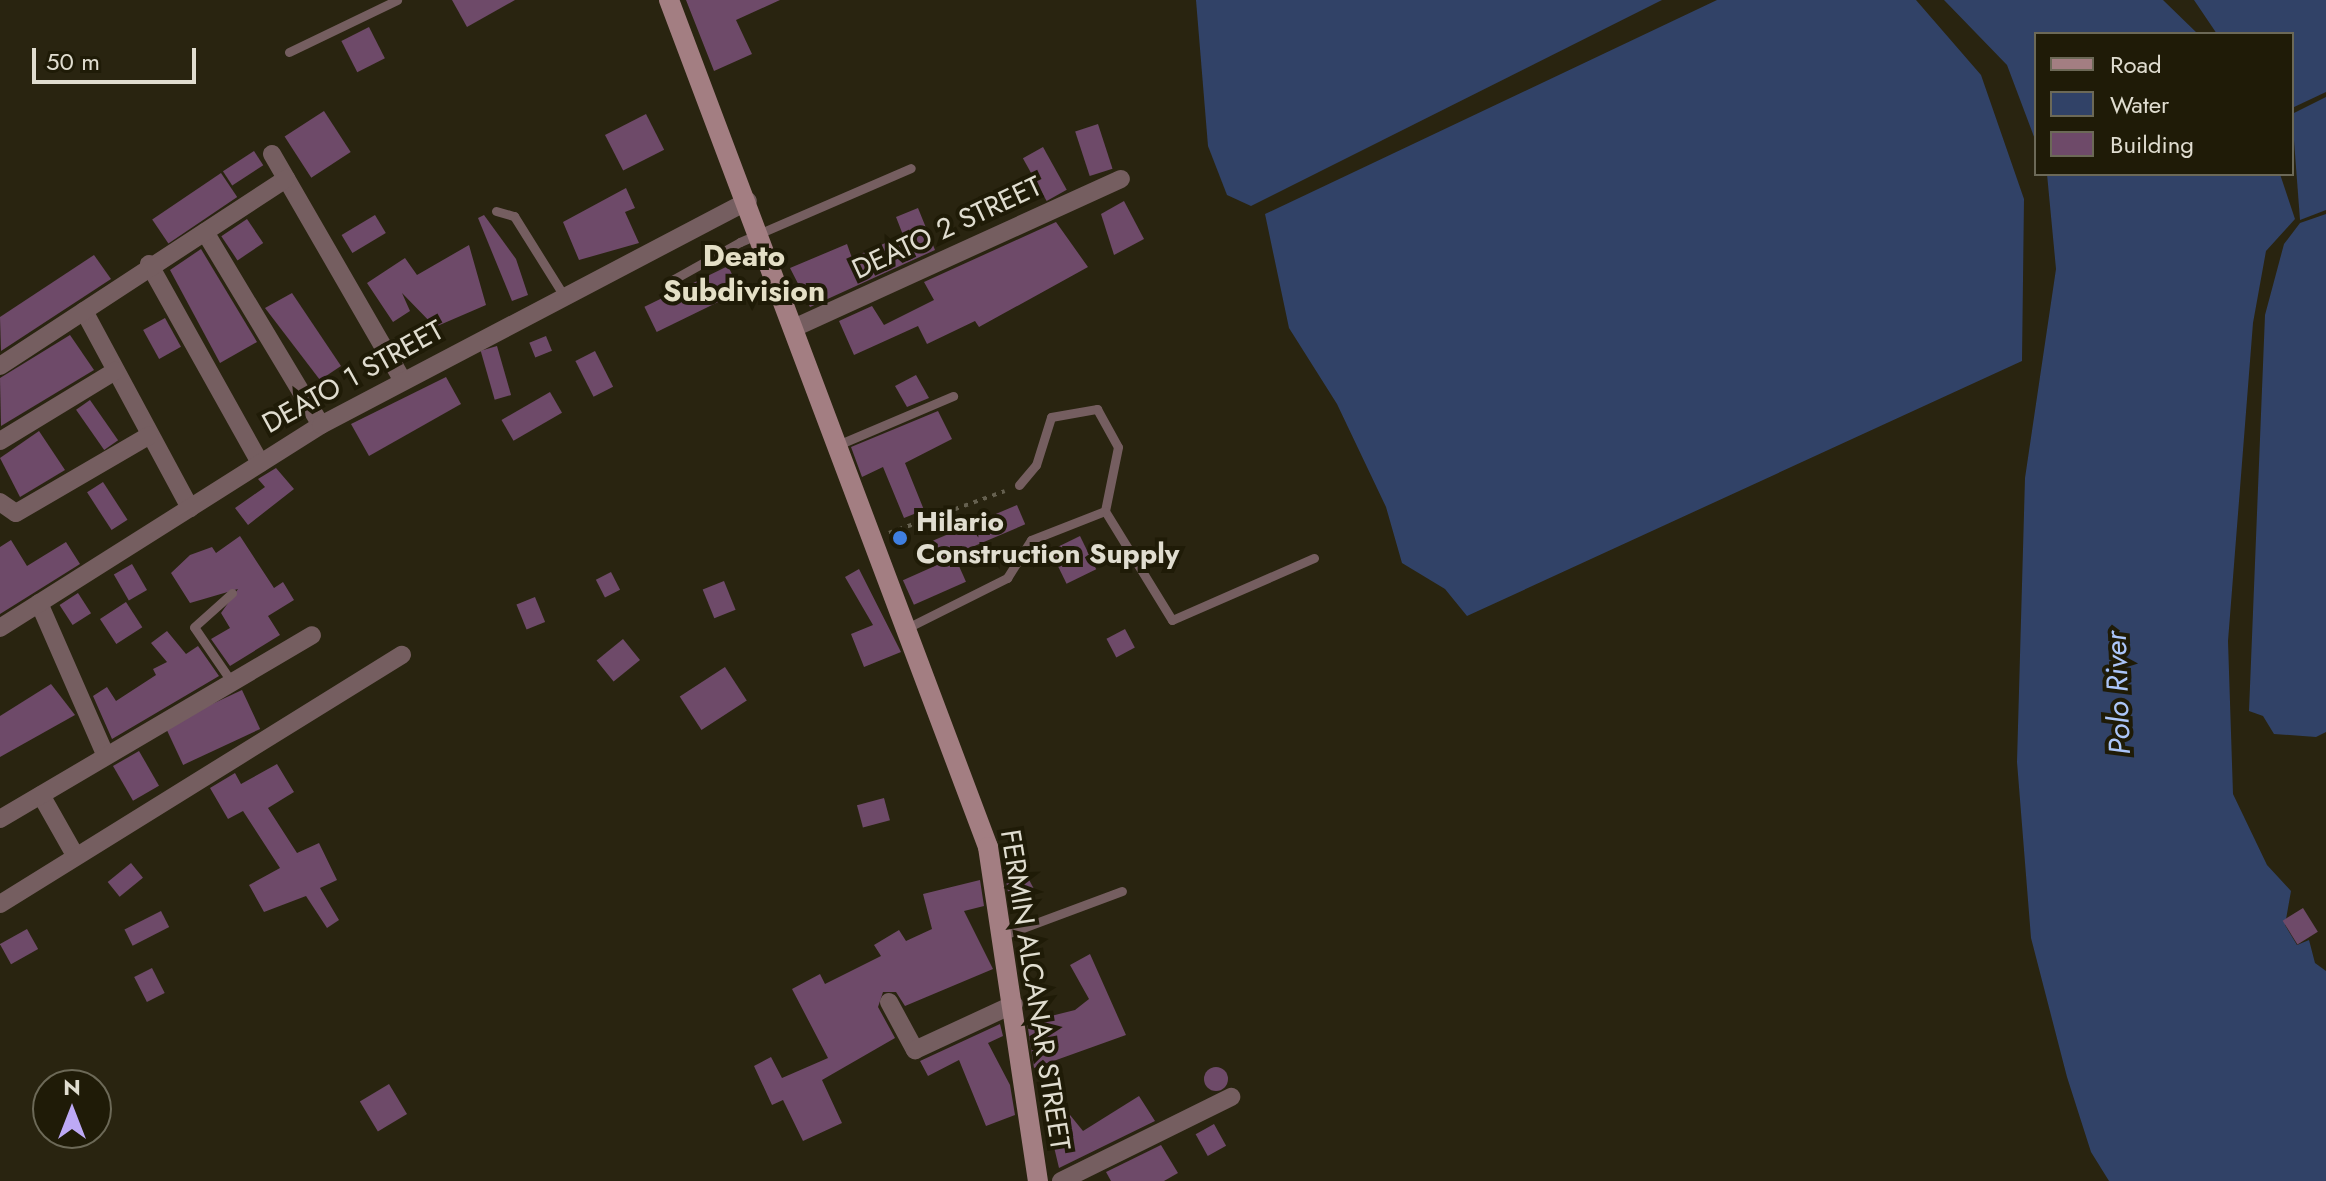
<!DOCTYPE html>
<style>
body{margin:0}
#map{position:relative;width:2326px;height:1181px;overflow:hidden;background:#292410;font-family:Jost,sans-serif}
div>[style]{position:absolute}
.water>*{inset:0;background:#314267}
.building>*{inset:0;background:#6e4a69;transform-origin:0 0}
.round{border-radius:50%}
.path>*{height:4px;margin-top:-2px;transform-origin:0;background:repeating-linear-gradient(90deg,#65604f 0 4px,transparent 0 10px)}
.lane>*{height:9px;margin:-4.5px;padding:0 4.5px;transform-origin:4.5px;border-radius:4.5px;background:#755e60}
.street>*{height:18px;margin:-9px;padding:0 9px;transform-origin:9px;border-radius:9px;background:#755e60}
.secondary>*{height:20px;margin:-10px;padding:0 10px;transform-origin:10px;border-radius:10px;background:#a37e82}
.dots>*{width:22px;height:22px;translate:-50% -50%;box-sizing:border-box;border:4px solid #1f1b07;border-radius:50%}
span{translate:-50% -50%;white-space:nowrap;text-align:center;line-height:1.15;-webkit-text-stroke:8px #1f1b07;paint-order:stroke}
.street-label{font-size:28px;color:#e0ddd0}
.poi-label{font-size:28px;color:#e0ddd0;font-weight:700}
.left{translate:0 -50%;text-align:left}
.neighbourhood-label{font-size:30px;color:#e4dfc6;font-weight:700}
.water-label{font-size:30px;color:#acc6f9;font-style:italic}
.legend{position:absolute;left:2034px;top:32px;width:260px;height:144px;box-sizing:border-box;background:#1f1b07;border:2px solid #6c6957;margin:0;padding:10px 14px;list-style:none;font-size:24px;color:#e0ddd0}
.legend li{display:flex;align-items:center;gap:16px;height:40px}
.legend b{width:40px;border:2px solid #6c6957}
.north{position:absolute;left:32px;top:1069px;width:80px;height:80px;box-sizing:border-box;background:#1f1b07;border:2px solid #6c6957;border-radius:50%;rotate:0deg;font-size:22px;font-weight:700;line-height:32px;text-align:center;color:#e0ddd0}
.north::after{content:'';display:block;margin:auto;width:28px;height:36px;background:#bda9f5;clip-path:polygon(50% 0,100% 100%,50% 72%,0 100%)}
.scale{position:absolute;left:32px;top:48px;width:164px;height:36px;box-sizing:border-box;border:4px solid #e0ddd0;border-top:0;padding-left:10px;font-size:24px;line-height:28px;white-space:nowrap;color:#e0ddd0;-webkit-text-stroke:6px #1f1b07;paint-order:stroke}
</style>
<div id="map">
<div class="water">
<div style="clip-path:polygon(1196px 0,1662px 0,1251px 206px,1227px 195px,1208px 146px)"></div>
<div style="clip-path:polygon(1717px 0,1916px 0,1981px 75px,2024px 199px,2022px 361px,1467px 616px,1445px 589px,1402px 563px,1386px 507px,1337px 404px,1289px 328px,1265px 214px)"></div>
<div style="clip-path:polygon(1944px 0,2163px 0,2198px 34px,2036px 34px,2036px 142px,2007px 65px)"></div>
<div style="clip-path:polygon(2194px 0,2326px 0,2326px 92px,2292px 108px,2292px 34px,2217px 34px)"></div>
<div style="clip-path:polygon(2326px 97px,2326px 210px,2300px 220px,2292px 114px)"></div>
<div style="clip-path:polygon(2047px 174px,2280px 174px,2295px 219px,2266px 251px,2253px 323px,2228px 641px,2233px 794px,2267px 865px,2291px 891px,2285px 925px,2297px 945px,2309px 940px,2315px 963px,2326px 971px,2326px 1181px,2109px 1181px,2091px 1152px,2067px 1077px,2031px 938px,2017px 762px,2025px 478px,2056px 269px)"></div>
<div style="clip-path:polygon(2326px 214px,2326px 732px,2316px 737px,2274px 734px,2263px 716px,2249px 711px,2265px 315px,2284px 244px,2300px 223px)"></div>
</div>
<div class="building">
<div style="clip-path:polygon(452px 0,515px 0,467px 27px)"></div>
<div style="clip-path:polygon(686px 0,780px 0,736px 20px,752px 54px,714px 71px)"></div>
<div style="left:369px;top:27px;width:35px;height:31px;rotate:63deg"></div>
<div style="left:324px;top:111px;width:49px;height:47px;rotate:57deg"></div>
<div style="left:646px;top:114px;width:40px;height:46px;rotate:63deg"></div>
<div style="left:1098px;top:124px;width:47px;height:24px;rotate:72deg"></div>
<div style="left:1043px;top:147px;width:49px;height:23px;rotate:61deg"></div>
<div style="left:254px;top:151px;width:17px;height:37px;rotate:57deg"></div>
<div style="left:221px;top:173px;width:29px;height:83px;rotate:56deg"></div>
<div style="clip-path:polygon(626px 188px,635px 208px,625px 212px,639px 243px,579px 260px,563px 222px)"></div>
<div style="clip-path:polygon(1124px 201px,1144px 239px,1114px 255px,1101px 214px)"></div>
<div style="clip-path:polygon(918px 208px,935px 250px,810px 307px,790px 268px,847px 244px,852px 258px,903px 235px,896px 217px)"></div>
<div style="left:375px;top:215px;width:21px;height:39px;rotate:59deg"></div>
<div style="clip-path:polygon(484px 215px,516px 259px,528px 295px,512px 301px,478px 218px)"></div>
<div style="left:247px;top:219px;width:29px;height:31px;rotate:56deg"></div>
<div style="clip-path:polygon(1056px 222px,1088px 267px,979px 327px,975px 321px,927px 344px,918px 326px,854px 355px,839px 321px,872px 306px,884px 325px,934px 300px,924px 282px)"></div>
<div style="clip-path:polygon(469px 245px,486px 305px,435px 327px,402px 293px,410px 311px,393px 322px,367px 283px,405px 258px,417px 275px)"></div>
<div style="clip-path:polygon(201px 249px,257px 342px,220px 363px,170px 270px)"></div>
<div style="clip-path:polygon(94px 255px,111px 279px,1px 351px,0 317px)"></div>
<div style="left:728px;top:266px;width:28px;height:93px;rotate:64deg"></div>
<div style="clip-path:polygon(292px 293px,341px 366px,320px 380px,265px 308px)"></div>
<div style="left:165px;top:318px;width:33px;height:25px;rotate:61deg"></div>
<div style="clip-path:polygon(70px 335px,94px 370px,1px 426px,0 378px)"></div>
<div style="left:546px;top:336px;width:16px;height:18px;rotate:68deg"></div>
<div style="left:497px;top:346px;width:51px;height:17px;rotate:74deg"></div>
<div style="left:595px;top:351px;width:40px;height:22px;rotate:63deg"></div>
<div style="clip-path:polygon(916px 375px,929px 398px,907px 407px,895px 386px)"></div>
<div style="clip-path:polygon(446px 377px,461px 404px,369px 456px,351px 424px)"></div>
<div style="left:550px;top:392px;width:24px;height:56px;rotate:60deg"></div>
<div style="left:90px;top:400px;width:49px;height:17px;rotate:55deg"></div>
<div style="clip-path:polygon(938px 411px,952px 439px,905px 463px,924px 510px,904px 518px,883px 467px,862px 477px,851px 447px)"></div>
<div style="clip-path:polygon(39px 431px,65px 470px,20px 497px,0 458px)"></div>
<div style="clip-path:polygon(276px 468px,294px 489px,248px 525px,235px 508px,265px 487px,258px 479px)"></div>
<div style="left:103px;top:482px;width:45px;height:19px;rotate:57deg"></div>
<div style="left:1017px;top:505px;width:21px;height:91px;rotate:67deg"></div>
<div style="clip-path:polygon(240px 536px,274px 588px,283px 582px,294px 600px,268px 616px,280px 635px,230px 666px,211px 639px,230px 628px,221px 613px,238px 589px,190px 603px,171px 573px,190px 555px,212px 547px,216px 553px)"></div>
<div style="left:1080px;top:536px;width:37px;height:33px;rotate:64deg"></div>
<div style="clip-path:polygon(11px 540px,27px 566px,66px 542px,80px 564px,0 614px,0 547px)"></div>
<div style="left:955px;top:557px;width:27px;height:57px;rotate:66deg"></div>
<div style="left:132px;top:564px;width:30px;height:21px;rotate:60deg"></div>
<div style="clip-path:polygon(859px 569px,901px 652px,864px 667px,851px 634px,873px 625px,845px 577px)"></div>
<div style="left:611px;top:572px;width:20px;height:17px;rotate:63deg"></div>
<div style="left:724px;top:581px;width:31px;height:23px;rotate:68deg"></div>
<div style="left:78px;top:593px;width:24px;height:22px;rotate:57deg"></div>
<div style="left:535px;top:597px;width:27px;height:20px;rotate:68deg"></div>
<div style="left:126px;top:602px;width:30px;height:31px;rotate:57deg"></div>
<div style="left:1125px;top:629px;width:21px;height:21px;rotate:62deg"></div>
<div style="clip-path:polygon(167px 631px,186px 654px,198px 646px,219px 676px,112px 739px,93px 696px,107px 687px,116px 701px,156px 675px,153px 669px,167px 662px,151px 643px)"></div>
<div style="left:623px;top:639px;width:27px;height:34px;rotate:51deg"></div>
<div style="left:725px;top:667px;width:40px;height:54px;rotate:57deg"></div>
<div style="clip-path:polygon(51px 684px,75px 715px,0 757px,0 716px)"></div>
<div style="left:242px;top:690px;width:43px;height:85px;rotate:65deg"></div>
<div style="left:139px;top:751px;width:40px;height:30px;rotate:60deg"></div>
<div style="clip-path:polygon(277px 764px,294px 792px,268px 808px,297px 853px,319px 843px,337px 880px,320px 888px,339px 920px,327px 928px,306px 896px,264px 912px,249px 885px,280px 868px,243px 811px,228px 819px,210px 788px,235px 773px,241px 784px)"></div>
<div style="left:884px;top:798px;width:23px;height:28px;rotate:75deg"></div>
<div style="clip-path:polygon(1015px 853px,1035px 891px,1009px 898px,1002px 856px)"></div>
<div style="left:131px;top:863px;width:19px;height:30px;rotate:51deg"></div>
<div style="clip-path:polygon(980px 880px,984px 906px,964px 911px,993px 969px,905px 1006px,896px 992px,883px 992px,878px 1007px,895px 1038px,822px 1080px,842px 1123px,803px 1141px,783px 1100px,772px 1105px,754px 1066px,771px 1057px,782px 1078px,828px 1058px,792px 989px,820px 974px,825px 984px,881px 956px,874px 945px,899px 930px,906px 941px,932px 929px,923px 894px)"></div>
<div style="left:2303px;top:908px;width:28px;height:24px;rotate:58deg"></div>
<div style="left:161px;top:911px;width:18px;height:41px;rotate:63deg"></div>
<div style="left:27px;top:929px;width:23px;height:31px;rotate:61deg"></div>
<div style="clip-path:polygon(1090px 954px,1126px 1035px,1034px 1068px,1027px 1022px,1075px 1010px,1089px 999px,1070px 965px)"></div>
<div style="left:152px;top:968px;width:28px;height:20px;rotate:63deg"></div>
<div style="clip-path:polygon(1000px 1024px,1003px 1036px,988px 1043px,1010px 1085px,1015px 1115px,986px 1126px,959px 1060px,928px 1076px,920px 1061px)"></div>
<div class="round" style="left:1204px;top:1067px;width:24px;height:24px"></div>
<div style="left:389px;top:1084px;width:35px;height:34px;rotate:59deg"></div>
<div style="clip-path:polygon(1139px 1096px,1155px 1121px,1059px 1168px,1054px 1147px,1066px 1141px,1055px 1127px,1070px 1115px,1083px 1131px)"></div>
<div style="left:1214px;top:1124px;width:25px;height:21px;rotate:61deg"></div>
<div style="clip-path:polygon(1161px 1145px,1178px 1173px,1164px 1181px,1111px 1181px,1106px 1172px)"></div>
</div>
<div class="path">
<div style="left:889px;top:533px;width:123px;rotate:-19.9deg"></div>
</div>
<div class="lane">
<div style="left:289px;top:52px;width:120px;rotate:-25.7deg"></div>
<div style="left:496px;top:211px;width:19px;rotate:16deg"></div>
<div style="left:514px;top:216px;width:94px;rotate:58deg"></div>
<div style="left:667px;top:283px;width:84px;rotate:-29.3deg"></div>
<div style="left:740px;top:242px;width:186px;rotate:-23.4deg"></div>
<div style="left:840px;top:444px;width:123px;rotate:-23deg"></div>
<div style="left:1019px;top:485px;width:26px;rotate:-50deg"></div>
<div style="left:1036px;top:465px;width:50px;rotate:-72.6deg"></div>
<div style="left:1051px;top:417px;width:47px;rotate:-9.9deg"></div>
<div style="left:1097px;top:409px;width:43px;rotate:61.1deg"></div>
<div style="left:1118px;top:447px;width:65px;rotate:101.5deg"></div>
<div style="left:1105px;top:511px;width:128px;rotate:58.4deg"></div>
<div style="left:1172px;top:620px;width:155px;rotate:-23.6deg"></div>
<div style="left:909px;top:627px;width:110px;rotate:-26.6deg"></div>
<div style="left:1007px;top:578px;width:45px;rotate:-57.7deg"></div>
<div style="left:1031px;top:540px;width:79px;rotate:-21.4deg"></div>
<div style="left:231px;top:681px;width:65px;rotate:-124.4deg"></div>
<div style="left:194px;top:627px;width:51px;rotate:-41.8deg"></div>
<div style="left:1001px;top:936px;width:129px;rotate:-20.4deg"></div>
</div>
<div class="street">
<div style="left:272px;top:154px;width:260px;rotate:60deg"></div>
<div style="left:205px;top:232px;width:225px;rotate:59deg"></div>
<div style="left:149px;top:264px;width:228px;rotate:60.8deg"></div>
<div style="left:84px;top:311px;width:224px;rotate:61.7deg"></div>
<div style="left:796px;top:327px;width:357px;rotate:-24.5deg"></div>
<div style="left:0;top:366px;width:342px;rotate:-33.2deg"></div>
<div style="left:0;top:441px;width:135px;rotate:-31.3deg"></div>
<div style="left:0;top:502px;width:19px;rotate:35deg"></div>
<div style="left:16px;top:513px;width:155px;rotate:-30.2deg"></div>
<div style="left:39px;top:603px;width:165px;rotate:66.4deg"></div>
<div style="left:0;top:628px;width:380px;rotate:-32.3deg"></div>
<div style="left:321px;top:425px;width:482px;rotate:-27.7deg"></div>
<div style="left:41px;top:795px;width:69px;rotate:60.5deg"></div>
<div style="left:0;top:819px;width:362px;rotate:-30.5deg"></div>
<div style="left:0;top:904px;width:473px;rotate:-31.8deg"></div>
<div style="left:889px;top:1002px;width:55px;rotate:61.6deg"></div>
<div style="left:915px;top:1050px;width:109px;rotate:-24.9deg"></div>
<div style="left:1061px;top:1181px;width:190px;rotate:-26.3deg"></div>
</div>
<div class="secondary">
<div style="left:669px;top:0;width:905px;rotate:69.36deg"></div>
<div style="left:988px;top:847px;width:338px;rotate:81.5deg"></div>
</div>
<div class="dots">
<div style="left:900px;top:538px;background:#3f7fe0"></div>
</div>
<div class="street-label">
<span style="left:947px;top:228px;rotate:-25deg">DEATO 2 STREET</span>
<span style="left:353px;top:377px;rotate:-29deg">DEATO 1 STREET</span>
<span style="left:1035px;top:990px;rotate:81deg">FERMIN ALCANAR STREET</span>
</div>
<div class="poi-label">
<span class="left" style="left:916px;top:538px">Hilario<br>Construction Supply</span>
</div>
<div class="neighbourhood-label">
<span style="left:744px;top:273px">Deato<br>Subdivision</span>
</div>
<div class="water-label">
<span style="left:2118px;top:693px;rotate:-92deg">Polo River</span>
</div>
<ul class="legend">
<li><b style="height:10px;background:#a37e82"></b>Road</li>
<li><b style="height:22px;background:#314267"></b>Water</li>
<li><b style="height:22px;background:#6e4a69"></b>Building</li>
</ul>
<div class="north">N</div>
<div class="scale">50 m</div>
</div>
